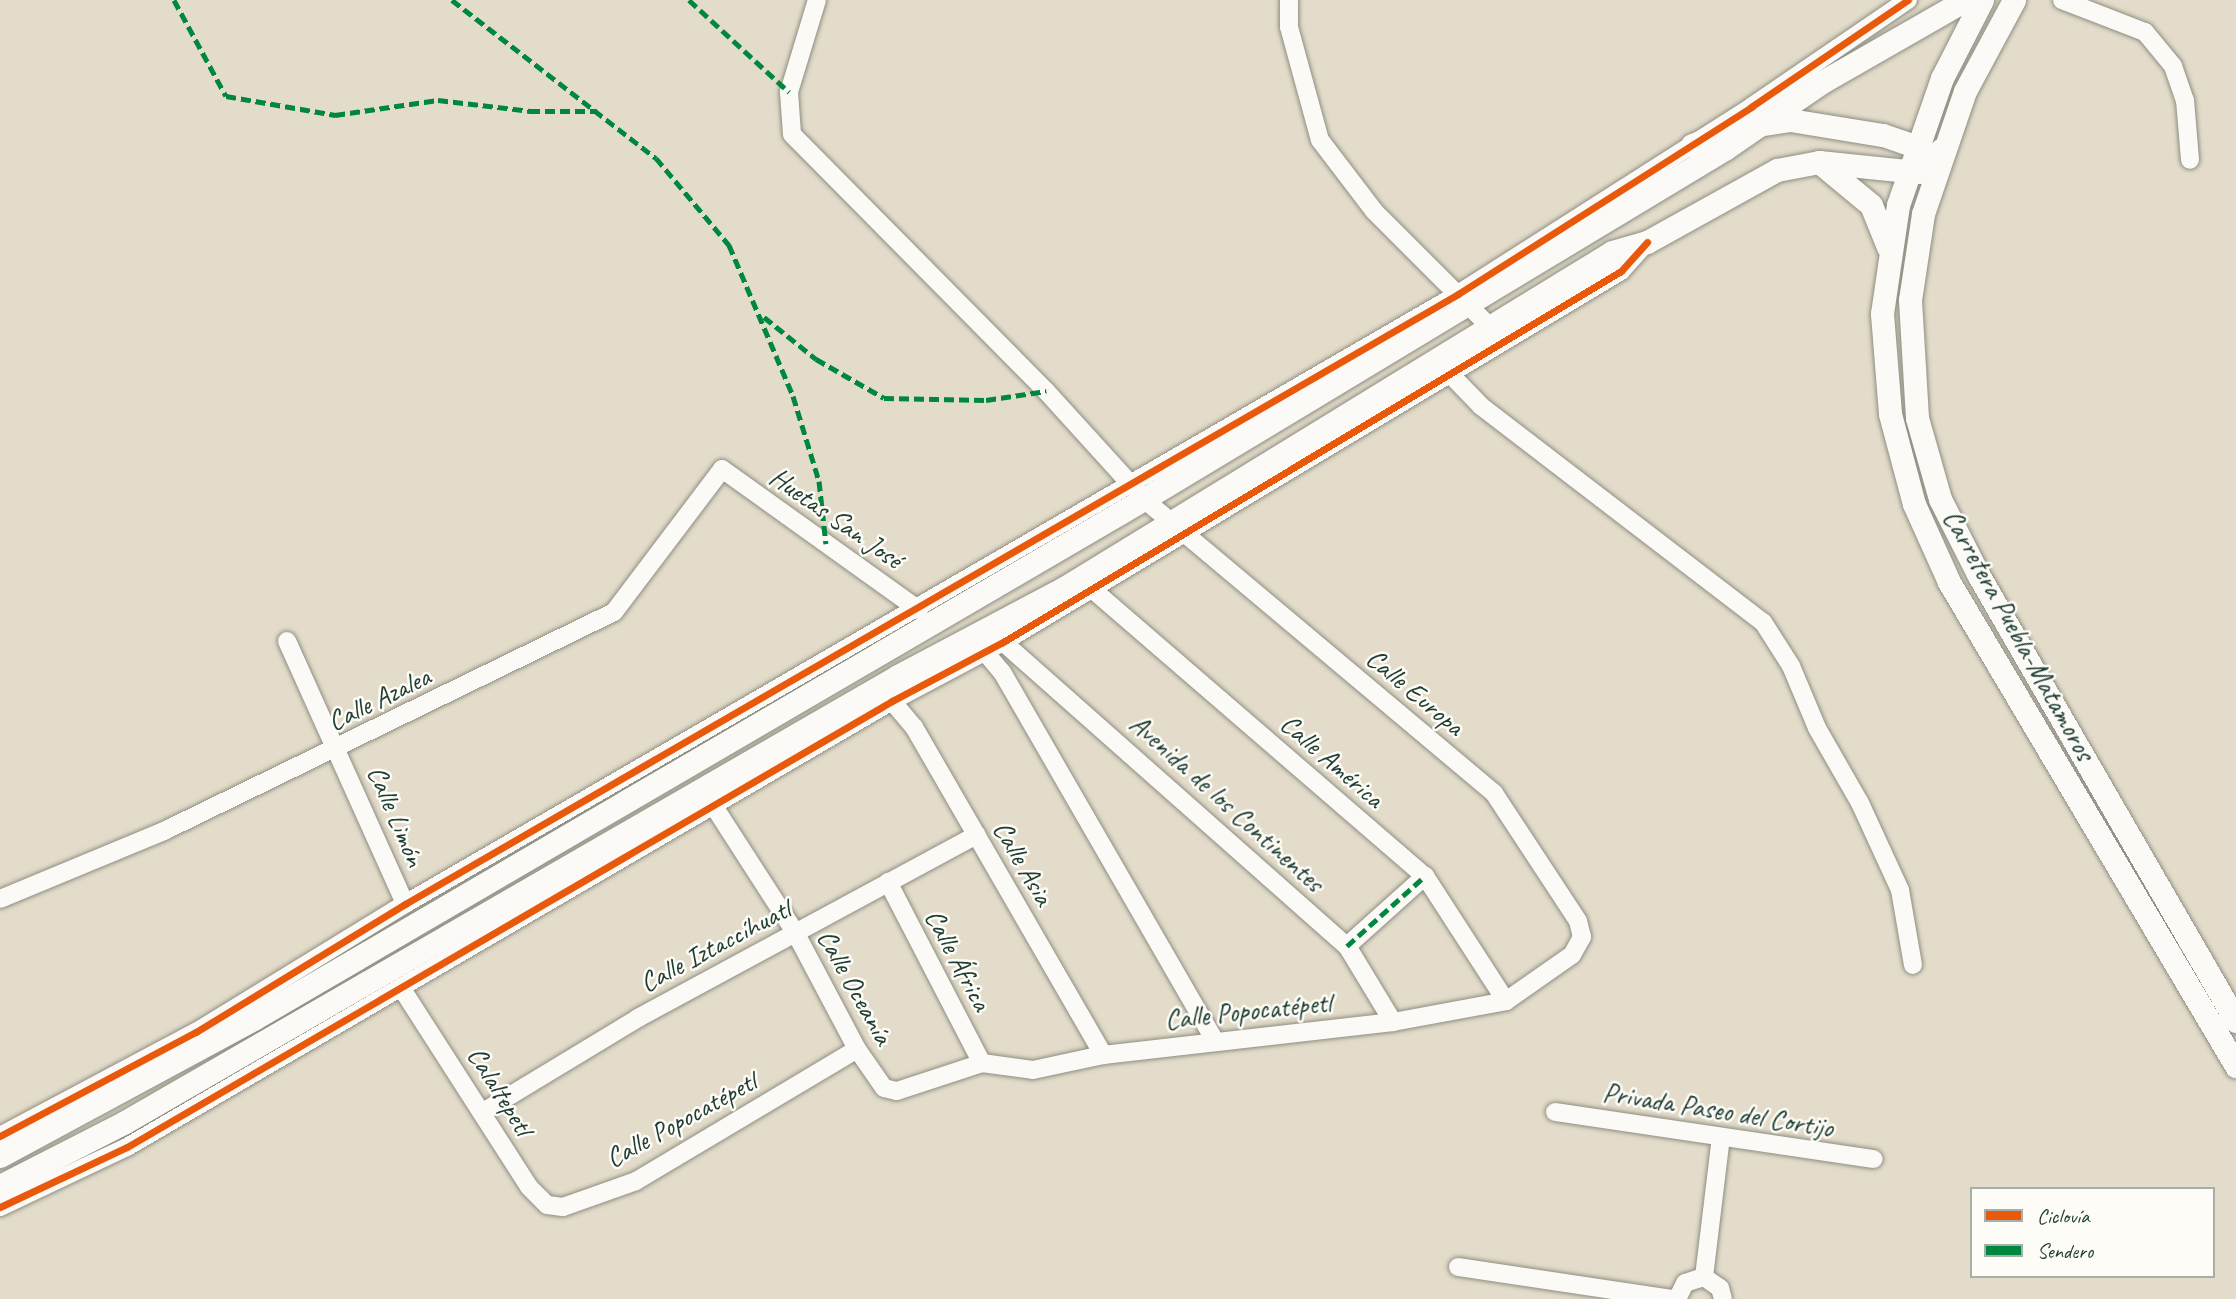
<!DOCTYPE html>
<meta charset="utf-8">
<style>
body{margin:0}
#map{position:relative;width:2236px;height:1299px;overflow:hidden;background:#e4dcca;font-family:Caveat,sans-serif}
div>[style]{position:absolute}
.roads{filter:drop-shadow(0 0 2px #8d8e83) drop-shadow(0 0 2px #8d8e83)}
.minor>*{height:18px;margin:-9px;padding:0 9px;transform-origin:9px;border-radius:9px;background:#fbfaf7}
.major>*{height:23px;margin:-11.5px;padding:0 11.5px;transform-origin:11.5px;border-radius:11.5px;background:#fbfaf7}
.quiet>*{height:5px;margin-top:-2.5px;transform-origin:0;background:repeating-linear-gradient(90deg,#00873e 0 10px,transparent 0 15px)}
.cycleway>*{height:7px;margin:-3.5px;padding:0 3.5px;transform-origin:3.5px;border-radius:3.5px;background:#e8590c}
span{translate:-50% -50%;white-space:nowrap;text-align:center;line-height:1.15;-webkit-text-stroke:5px #fdfcf7;paint-order:stroke}
.street-label{font-size:28px;color:#1f3d34}
.legend{position:absolute;left:1970px;top:1187px;width:245px;height:91px;box-sizing:border-box;background:#fdfcf7;border:2px solid #a4b0a9;margin:0;padding:9px 12px;list-style:none;font-size:21px;color:#1f3d34}
.legend li{display:flex;align-items:center;gap:14px;height:35px}
.legend b{width:35px;border:2px solid #a4b0a9}
</style>
<div id="map">
<div class="roads">
<div class="minor">
<div style="left:1289px;top:0;width:27px;rotate:90deg"></div>
<div style="left:1289px;top:27px;width:117px;rotate:74.7deg"></div>
<div style="left:1320px;top:140px;width:89px;rotate:52.7deg"></div>
<div style="left:1374px;top:211px;width:164px;rotate:45deg"></div>
<div style="left:2062px;top:0;width:89px;rotate:21.1deg"></div>
<div style="left:2145px;top:32px;width:44px;rotate:50.5deg"></div>
<div style="left:2173px;top:66px;width:36px;rotate:71deg"></div>
<div style="left:2185px;top:100px;width:60px;rotate:85.2deg"></div>
<div style="left:1451px;top:375px;width:43px;rotate:45.9deg"></div>
<div style="left:1481px;top:406px;width:355px;rotate:37.5deg"></div>
<div style="left:1763px;top:622px;width:52px;rotate:57.5deg"></div>
<div style="left:1791px;top:666px;width:67px;rotate:67.2deg"></div>
<div style="left:1817px;top:728px;width:86px;rotate:60.2deg"></div>
<div style="left:1860px;top:803px;width:96px;rotate:65.3deg"></div>
<div style="left:1900px;top:890px;width:76px;rotate:80.2deg"></div>
<div style="left:1092px;top:589px;width:440px;rotate:40.8deg"></div>
<div style="left:1425px;top:876px;width:149px;rotate:57.1deg"></div>
<div style="left:287px;top:641px;width:288px;rotate:65.8deg"></div>
<div style="left:1003px;top:642px;width:459px;rotate:41.5deg"></div>
<div style="left:1347px;top:946px;width:89px;rotate:58.8deg"></div>
<div style="left:985px;top:652px;width:26px;rotate:50deg"></div>
<div style="left:1002px;top:672px;width:424px;rotate:60deg"></div>
<div style="left:892px;top:701px;width:34px;rotate:50deg"></div>
<div style="left:914px;top:727px;width:379px;rotate:60deg"></div>
<div style="left:713px;top:805px;width:151px;rotate:57.2deg"></div>
<div style="left:795px;top:932px;width:132px;rotate:62.1deg"></div>
<div style="left:857px;top:1049px;width:47px;rotate:55.3deg"></div>
<div style="left:884px;top:1088px;width:13px;rotate:13deg"></div>
<div style="left:897px;top:1091px;width:89px;rotate:-18.2deg"></div>
<div style="left:982px;top:1063px;width:51px;rotate:7.8deg"></div>
<div style="left:1033px;top:1070px;width:72px;rotate:-12.1deg"></div>
<div style="left:1103px;top:1055px;width:292px;rotate:-6.5deg"></div>
<div style="left:1393px;top:1022px;width:115px;rotate:-10.5deg"></div>
<div style="left:1506px;top:1001px;width:80px;rotate:-34.9deg"></div>
<div style="left:1572px;top:955px;width:21px;rotate:-61deg"></div>
<div style="left:1582px;top:937px;width:16px;rotate:-104deg"></div>
<div style="left:1578px;top:921px;width:153px;rotate:-123.3deg"></div>
<div style="left:1494px;top:793px;width:457px;rotate:-140deg"></div>
<div style="left:1144px;top:499px;width:146px;rotate:-132.2deg"></div>
<div style="left:1046px;top:391px;width:361px;rotate:-134.7deg"></div>
<div style="left:792px;top:134px;width:42px;rotate:-94.1deg"></div>
<div style="left:789px;top:92px;width:96px;rotate:-73.1deg"></div>
<div style="left:888px;top:882px;width:204px;rotate:62.6deg"></div>
<div style="left:0;top:899px;width:178px;rotate:-22.5deg"></div>
<div style="left:164px;top:831px;width:500px;rotate:-25.95deg"></div>
<div style="left:614px;top:612px;width:179px;rotate:-52.9deg"></div>
<div style="left:722px;top:469px;width:242px;rotate:35.6deg"></div>
<div style="left:1347px;top:946px;width:105px;rotate:-41.9deg"></div>
<div style="left:402px;top:989px;width:235px;rotate:57.3deg"></div>
<div style="left:529px;top:1187px;width:25px;rotate:45deg"></div>
<div style="left:547px;top:1205px;width:16px;rotate:7deg"></div>
<div style="left:563px;top:1207px;width:77px;rotate:-19.6deg"></div>
<div style="left:636px;top:1181px;width:257px;rotate:-30.8deg"></div>
<div style="left:483px;top:1112px;width:181px;rotate:-31.2deg"></div>
<div style="left:638px;top:1018px;width:385px;rotate:-28.4deg"></div>
<div style="left:1555px;top:1112px;width:322px;rotate:8.4deg"></div>
<div style="left:0;top:1136px;width:222px;rotate:-28deg"></div>
<div style="left:196px;top:1032px;width:245px;rotate:-31.5deg"></div>
<div style="left:405px;top:904px;width:1217px;rotate:-30.08deg"></div>
<div style="left:1458px;top:294px;width:348px;rotate:-32.5deg"></div>
<div style="left:1751px;top:107px;width:190px;rotate:-34.3deg"></div>
<div style="left:0;top:1207px;width:140px;rotate:-25.3deg"></div>
<div style="left:127px;top:1147px;width:886px;rotate:-30.24deg"></div>
<div style="left:892px;top:701px;width:126px;rotate:-28deg"></div>
<div style="left:1003px;top:642px;width:721px;rotate:-30.98deg"></div>
<div style="left:1621px;top:271px;width:39px;rotate:-48deg"></div>
<div style="left:1458px;top:1267px;width:217px;rotate:8.5deg"></div>
<div style="left:1704px;top:1277px;width:141px;rotate:-83.1deg"></div>
<div style="left:1677px;top:1299px;width:18px;rotate:-63deg"></div>
<div style="left:1685px;top:1283px;width:20px;rotate:-18deg"></div>
<div style="left:1704px;top:1277px;width:19px;rotate:35deg"></div>
<div style="left:1720px;top:1288px;width:11px;rotate:75deg"></div>
</div>
<div class="major">
<div style="left:1982px;top:0;width:88px;rotate:117.1deg"></div>
<div style="left:1942px;top:78px;width:134px;rotate:109.1deg"></div>
<div style="left:1898px;top:205px;width:110px;rotate:98.4deg"></div>
<div style="left:1882px;top:314px;width:100px;rotate:85.4deg"></div>
<div style="left:1890px;top:414px;width:93px;rotate:75.1deg"></div>
<div style="left:1914px;top:504px;width:85px;rotate:65.8deg"></div>
<div style="left:1949px;top:582px;width:563px;rotate:59.33deg"></div>
<div style="left:2014px;top:0;width:103px;rotate:118.3deg"></div>
<div style="left:1965px;top:91px;width:130px;rotate:108.9deg"></div>
<div style="left:1923px;top:214px;width:87px;rotate:98.6deg"></div>
<div style="left:1910px;top:300px;width:118px;rotate:86.6deg"></div>
<div style="left:1917px;top:418px;width:84px;rotate:74.1deg"></div>
<div style="left:1940px;top:499px;width:86px;rotate:63.1deg"></div>
<div style="left:1979px;top:576px;width:514px;rotate:59.99deg"></div>
<div style="left:1692px;top:145px;width:49px;rotate:-20.3deg"></div>
<div style="left:1738px;top:128px;width:53px;rotate:-8.7deg"></div>
<div style="left:1790px;top:120px;width:94px;rotate:9.2deg"></div>
<div style="left:1883px;top:135px;width:34px;rotate:19deg"></div>
<div style="left:1915px;top:146px;width:13px;rotate:45deg"></div>
<div style="left:1819px;top:162px;width:67px;rotate:39.6deg"></div>
<div style="left:1871px;top:205px;width:45px;rotate:68deg"></div>
<div style="left:0;top:1156px;width:290px;rotate:-28.4deg"></div>
<div style="left:255px;top:1018px;width:1029px;rotate:-30.28deg"></div>
<div style="left:1144px;top:499px;width:680px;rotate:-31.09deg"></div>
<div style="left:1726px;top:148px;width:116px;rotate:-34.5deg"></div>
<div style="left:1822px;top:82px;width:165px;rotate:-29.8deg"></div>
<div style="left:0;top:1186px;width:140px;rotate:-27.1deg"></div>
<div style="left:125px;top:1122px;width:892px;rotate:-29.98deg"></div>
<div style="left:898px;top:676px;width:188px;rotate:-27.9deg"></div>
<div style="left:1064px;top:588px;width:643px;rotate:-31.51deg"></div>
<div style="left:1612px;top:252px;width:36px;rotate:-16deg"></div>
<div style="left:1647px;top:242px;width:149px;rotate:-29deg"></div>
<div style="left:1777px;top:170px;width:43px;rotate:-10.8deg"></div>
<div style="left:1819px;top:162px;width:100px;rotate:5.8deg"></div>
<div style="left:1918px;top:172px;width:32px;rotate:-44deg"></div>
</div>
</div>
<div class="quiet">
<div style="left:174px;top:0;width:109px;rotate:61.6deg"></div>
<div style="left:226px;top:96px;width:111px;rotate:9.9deg"></div>
<div style="left:335px;top:115px;width:104px;rotate:-8.3deg"></div>
<div style="left:438px;top:100px;width:93px;rotate:6.8deg"></div>
<div style="left:530px;top:111px;width:67px"></div>
<div style="left:452px;top:0;width:258px;rotate:37.8deg"></div>
<div style="left:656px;top:158px;width:114px;rotate:50deg"></div>
<div style="left:729px;top:245px;width:164px;rotate:67deg"></div>
<div style="left:793px;top:396px;width:89px;rotate:73deg"></div>
<div style="left:819px;top:481px;width:63px;rotate:83.7deg"></div>
<div style="left:689px;top:0;width:136px;rotate:42.6deg"></div>
<div style="left:764px;top:317px;width:67px;rotate:38.9deg"></div>
<div style="left:816px;top:359px;width:78px;rotate:29.8deg"></div>
<div style="left:884px;top:398px;width:102px;rotate:1.1deg"></div>
<div style="left:986px;top:400px;width:61px;rotate:-8.5deg"></div>
<div style="left:1347px;top:946px;width:105px;rotate:-41.9deg"></div>
</div>
<div class="cycleway">
<div style="left:0;top:1136px;width:222px;rotate:-28deg"></div>
<div style="left:196px;top:1032px;width:245px;rotate:-31.5deg"></div>
<div style="left:405px;top:904px;width:1217px;rotate:-30.08deg"></div>
<div style="left:1458px;top:294px;width:348px;rotate:-32.5deg"></div>
<div style="left:1751px;top:107px;width:190px;rotate:-34.3deg"></div>
<div style="left:0;top:1207px;width:140px;rotate:-25.3deg"></div>
<div style="left:127px;top:1147px;width:886px;rotate:-30.24deg"></div>
<div style="left:892px;top:701px;width:126px;rotate:-28deg"></div>
<div style="left:1003px;top:642px;width:721px;rotate:-30.98deg"></div>
<div style="left:1621px;top:271px;width:39px;rotate:-48deg"></div>
</div>
<div class="street-label">
<span style="left:836px;top:518px;rotate:35deg">Huetas San José</span>
<span style="left:2019px;top:635px;rotate:61deg">Carretera Puebla-Matamoros</span>
<span style="left:1415px;top:692px;rotate:40deg">Calle Europa</span>
<span style="left:379px;top:699px;rotate:-26deg">Calle Azalea</span>
<span style="left:1332px;top:761px;rotate:41deg">Calle América</span>
<span style="left:1227px;top:803px;rotate:42deg">Avenida de los Continentes</span>
<span style="left:396px;top:816px;rotate:67deg">Calle Limón</span>
<span style="left:1023px;top:863px;rotate:60deg">Calle Asia</span>
<span style="left:715px;top:946px;rotate:-28deg">Calle Iztaccíhuatl</span>
<span style="left:958px;top:960px;rotate:62deg">Calle África</span>
<span style="left:855px;top:987px;rotate:61deg">Calle Oceanía</span>
<span style="left:1248px;top:1011px;rotate:-6deg">Calle Popocatépetl</span>
<span style="left:500px;top:1091px;rotate:58deg">Calaltepetl</span>
<span style="left:1718px;top:1110px;rotate:9deg">Privada Paseo del Cortijo</span>
<span style="left:681px;top:1120px;rotate:-29deg">Calle Popocatépetl</span>
</div>
<ul class="legend">
<li><b style="height:9px;background:#e8590c"></b>Ciclovía</li>
<li><b style="height:9px;background:#00873e"></b>Sendero</li>
</ul>
</div>
